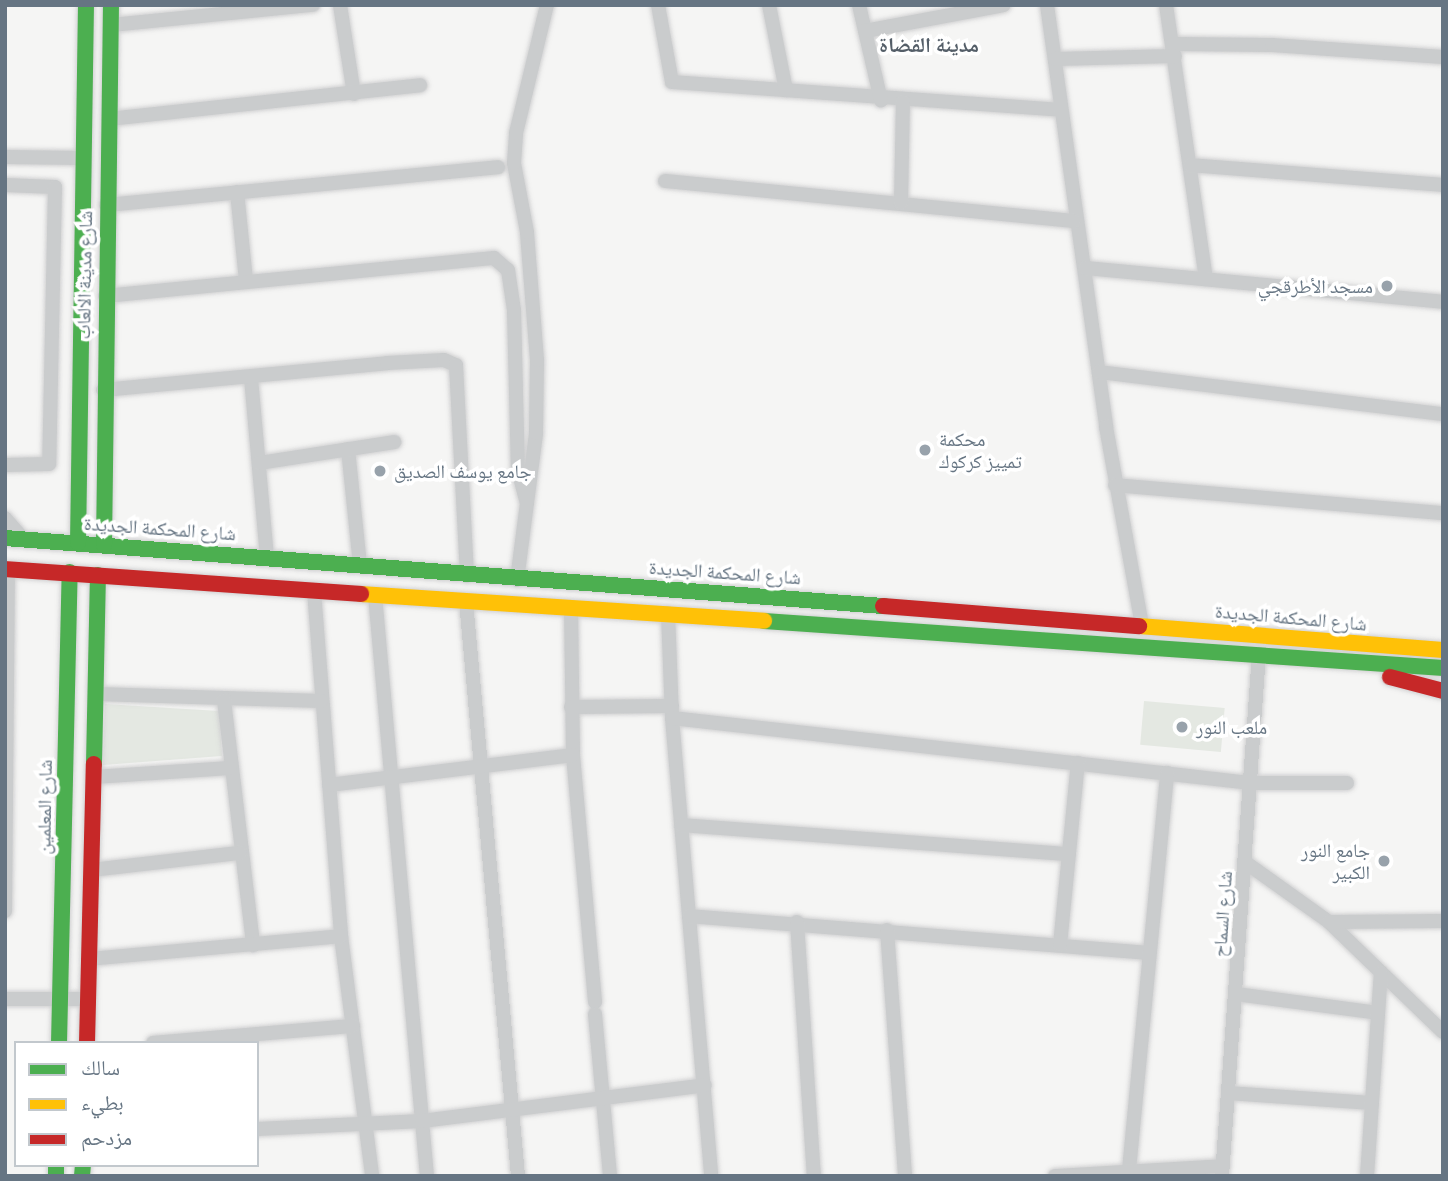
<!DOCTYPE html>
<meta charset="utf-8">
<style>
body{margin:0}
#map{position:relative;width:1448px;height:1181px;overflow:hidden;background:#f5f5f4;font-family:"Titillium Web","Noto Naskh Arabic",sans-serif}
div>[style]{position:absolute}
.green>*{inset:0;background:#e4e8e2;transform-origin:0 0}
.roads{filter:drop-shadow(0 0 2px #d1d1d2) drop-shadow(0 0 2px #d1d1d2)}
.street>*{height:14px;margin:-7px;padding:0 7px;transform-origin:7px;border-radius:7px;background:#cacccd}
.fast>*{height:16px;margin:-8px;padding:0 8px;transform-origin:8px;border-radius:8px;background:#4caf50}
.slow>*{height:16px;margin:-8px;padding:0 8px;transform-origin:8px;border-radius:8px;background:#ffc107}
.jam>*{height:16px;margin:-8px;padding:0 8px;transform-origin:8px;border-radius:8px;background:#c62828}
.dots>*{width:19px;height:19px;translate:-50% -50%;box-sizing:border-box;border:4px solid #fff;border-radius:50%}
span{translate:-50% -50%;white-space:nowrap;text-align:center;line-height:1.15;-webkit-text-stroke:7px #fff;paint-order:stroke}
.street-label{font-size:19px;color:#667583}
.poi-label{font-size:19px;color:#667583}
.right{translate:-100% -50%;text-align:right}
.left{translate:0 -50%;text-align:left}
.neighbourhood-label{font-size:21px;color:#545e68;font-weight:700}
.frame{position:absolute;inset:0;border:7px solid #667583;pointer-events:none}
.legend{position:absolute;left:14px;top:1041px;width:245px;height:126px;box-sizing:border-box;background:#fff;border:2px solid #c2c8cd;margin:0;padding:9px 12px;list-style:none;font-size:21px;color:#667583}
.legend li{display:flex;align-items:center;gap:14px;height:35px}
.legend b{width:35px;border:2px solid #c2c8cd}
</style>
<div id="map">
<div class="green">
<div style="left:1144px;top:701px;width:81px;height:44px;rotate:5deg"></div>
<div style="clip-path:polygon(105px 704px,219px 711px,222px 756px,103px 765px)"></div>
</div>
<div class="roads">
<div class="street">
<div style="left:340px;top:5px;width:90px;rotate:81.1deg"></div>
<div style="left:658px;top:5px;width:78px;rotate:79.7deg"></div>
<div style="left:672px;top:82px;width:390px;rotate:4.1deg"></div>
<div style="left:769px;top:5px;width:87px;rotate:78.7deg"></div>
<div style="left:859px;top:5px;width:98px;rotate:77deg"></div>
<div style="left:1047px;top:5px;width:426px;rotate:82deg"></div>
<div style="left:1106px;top:427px;width:202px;rotate:79.7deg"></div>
<div style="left:1166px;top:5px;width:277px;rotate:81.7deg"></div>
<div style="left:111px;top:25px;width:203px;rotate:-5.7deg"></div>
<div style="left:865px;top:31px;width:141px;rotate:-10.6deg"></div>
<div style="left:1173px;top:44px;width:99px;rotate:0.6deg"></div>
<div style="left:1272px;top:45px;width:171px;rotate:4deg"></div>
<div style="left:1055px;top:59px;width:120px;rotate:-1.4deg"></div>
<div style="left:109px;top:119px;width:313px;rotate:-6.2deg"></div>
<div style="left:5px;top:157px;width:79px;rotate:0.7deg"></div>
<div style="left:1190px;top:165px;width:254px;rotate:4.5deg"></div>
<div style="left:665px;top:181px;width:411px;rotate:5.6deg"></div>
<div style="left:5px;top:185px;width:50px;rotate:2.3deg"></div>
<div style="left:55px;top:187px;width:277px;rotate:91.2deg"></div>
<div style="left:49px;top:464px;width:44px;rotate:178.7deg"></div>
<div style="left:237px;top:192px;width:88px;rotate:84.2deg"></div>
<div style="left:901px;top:203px;width:101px;rotate:-88.9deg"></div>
<div style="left:106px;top:205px;width:394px;rotate:-5.5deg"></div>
<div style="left:1085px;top:268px;width:360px;rotate:5.4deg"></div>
<div style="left:105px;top:296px;width:391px;rotate:-5.6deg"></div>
<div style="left:494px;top:258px;width:18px;rotate:41deg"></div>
<div style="left:508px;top:270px;width:40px;rotate:81.5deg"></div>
<div style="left:514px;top:310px;width:160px;rotate:88.6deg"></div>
<div style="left:518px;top:470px;width:34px;rotate:75deg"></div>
<div style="left:1099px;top:372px;width:347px;rotate:7deg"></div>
<div style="left:251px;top:378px;width:181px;rotate:84.9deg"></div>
<div style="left:103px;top:390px;width:285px;rotate:-5.4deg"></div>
<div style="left:387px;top:363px;width:57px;rotate:-3deg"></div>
<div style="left:444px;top:360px;width:13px;rotate:23deg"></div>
<div style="left:456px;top:365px;width:211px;rotate:87deg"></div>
<div style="left:348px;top:449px;width:117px;rotate:84.1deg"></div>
<div style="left:259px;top:463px;width:137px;rotate:-8.8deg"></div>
<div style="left:1115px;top:485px;width:329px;rotate:4.9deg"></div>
<div style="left:5px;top:518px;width:28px;rotate:49deg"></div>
<div style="left:517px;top:580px;width:148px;rotate:-82.6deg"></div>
<div style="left:536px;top:433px;width:73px;rotate:-89.2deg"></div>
<div style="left:537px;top:360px;width:128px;rotate:-94.5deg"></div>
<div style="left:527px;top:232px;width:70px;rotate:-100.7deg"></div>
<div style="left:514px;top:163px;width:30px;rotate:-86deg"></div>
<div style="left:516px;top:133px;width:132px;rotate:-76.4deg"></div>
<div style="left:314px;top:591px;width:346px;rotate:85.5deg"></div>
<div style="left:341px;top:936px;width:242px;rotate:82.6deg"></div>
<div style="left:375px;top:595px;width:583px;rotate:84.89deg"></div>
<div style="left:466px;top:601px;width:577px;rotate:84.83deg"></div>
<div style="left:571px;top:608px;width:147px;rotate:89.2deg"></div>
<div style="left:573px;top:755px;width:248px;rotate:84.9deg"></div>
<div style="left:668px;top:613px;width:105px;rotate:87.8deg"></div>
<div style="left:672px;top:718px;width:460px;rotate:85.1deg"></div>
<div style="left:97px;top:694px;width:224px;rotate:1.8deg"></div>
<div style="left:224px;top:700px;width:247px;rotate:83.2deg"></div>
<div style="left:571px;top:707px;width:101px;rotate:-0.6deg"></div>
<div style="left:672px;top:718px;width:583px;rotate:6.41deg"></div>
<div style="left:1251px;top:783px;width:96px"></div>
<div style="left:94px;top:777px;width:136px;rotate:-3.8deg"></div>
<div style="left:329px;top:785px;width:246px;rotate:-7deg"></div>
<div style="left:681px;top:825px;width:389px;rotate:4.3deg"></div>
<div style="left:1245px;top:862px;width:103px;rotate:35.5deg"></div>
<div style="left:1329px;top:922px;width:158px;rotate:44deg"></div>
<div style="left:92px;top:870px;width:149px;rotate:-6.6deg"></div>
<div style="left:5px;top:911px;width:342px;rotate:-89.5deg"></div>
<div style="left:689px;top:916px;width:461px;rotate:4.6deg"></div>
<div style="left:797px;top:922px;width:255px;rotate:86.2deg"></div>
<div style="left:1329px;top:922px;width:114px;rotate:-0.5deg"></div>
<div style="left:887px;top:930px;width:247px;rotate:85.8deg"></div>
<div style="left:1060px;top:945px;width:183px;rotate:-84.4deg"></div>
<div style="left:89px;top:959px;width:253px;rotate:-5.2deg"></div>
<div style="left:1236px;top:994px;width:143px;rotate:7.6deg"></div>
<div style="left:5px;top:999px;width:84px"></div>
<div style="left:595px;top:1014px;width:163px;rotate:84.7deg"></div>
<div style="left:153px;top:1043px;width:201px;rotate:-4.9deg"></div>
<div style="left:1228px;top:1093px;width:144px;rotate:4deg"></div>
<div style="left:257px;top:1129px;width:165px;rotate:-2.8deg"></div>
<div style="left:422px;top:1121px;width:285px;rotate:-7.2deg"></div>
<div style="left:1129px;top:1170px;width:399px;rotate:-84.5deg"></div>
<div style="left:1055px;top:1176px;width:168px;rotate:-3.4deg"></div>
<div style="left:1222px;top:1176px;width:523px;rotate:-85.95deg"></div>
<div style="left:1367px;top:1176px;width:204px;rotate:-86.1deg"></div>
</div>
<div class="fast">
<div style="left:5px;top:538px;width:881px;rotate:4.43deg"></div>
<div style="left:78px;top:543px;width:538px;rotate:-89.15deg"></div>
<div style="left:104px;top:545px;width:540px;rotate:-89.26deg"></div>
<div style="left:764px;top:621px;width:681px;rotate:3.96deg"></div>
<div style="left:94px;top:764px;width:189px;rotate:-88.8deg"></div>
<div style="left:59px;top:1043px;width:471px;rotate:-88.7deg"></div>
<div style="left:56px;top:1165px;width:11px;rotate:90deg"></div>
<div style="left:82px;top:1176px;width:11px;rotate:-85deg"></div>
</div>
<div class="slow">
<div style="left:361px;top:594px;width:404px;rotate:3.8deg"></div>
<div style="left:1139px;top:626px;width:305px;rotate:4.5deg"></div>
</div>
<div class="jam">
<div style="left:5px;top:569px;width:357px;rotate:4deg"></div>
<div style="left:883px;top:606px;width:257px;rotate:4.5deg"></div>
<div style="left:1390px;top:677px;width:55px;rotate:14.8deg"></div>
<div style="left:87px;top:1043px;width:279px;rotate:-88.6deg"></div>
</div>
</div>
<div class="dots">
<div style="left:1387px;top:286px;background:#98a2ab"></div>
<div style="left:925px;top:450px;background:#98a2ab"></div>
<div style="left:380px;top:471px;background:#98a2ab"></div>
<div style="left:1182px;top:727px;background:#98a2ab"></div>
<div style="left:1384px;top:861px;background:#98a2ab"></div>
</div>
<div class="street-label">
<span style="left:84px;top:275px;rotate:-89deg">شارع مدينة الالعاب</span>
<span style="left:160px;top:528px;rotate:4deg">شارع المحكمة الجديدة</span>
<span style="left:725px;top:572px;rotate:4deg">شارع المحكمة الجديدة</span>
<span style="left:1291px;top:617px;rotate:5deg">شارع المحكمة الجديدة</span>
<span style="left:44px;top:807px;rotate:-89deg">شارع المعلمين</span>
<span style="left:1222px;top:914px;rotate:-86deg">شارع السماح</span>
</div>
<div class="poi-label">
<span class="right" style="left:1373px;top:286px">مسجد الأطرقجي</span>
<span class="left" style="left:939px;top:450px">محكمة<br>تمييز كركوك</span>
<span class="left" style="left:394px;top:471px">جامع يوسف الصديق</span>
<span class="left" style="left:1196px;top:727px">ملعب النور</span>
<span class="right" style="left:1370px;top:861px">جامع النور<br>الكبير</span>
</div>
<div class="neighbourhood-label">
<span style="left:929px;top:44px">مدينة القضاة</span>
</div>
<div class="frame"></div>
<ul class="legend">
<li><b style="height:9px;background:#4caf50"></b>سالك</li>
<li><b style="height:9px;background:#ffc107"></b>بطيء</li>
<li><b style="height:9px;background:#c62828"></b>مزدحم</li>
</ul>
</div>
